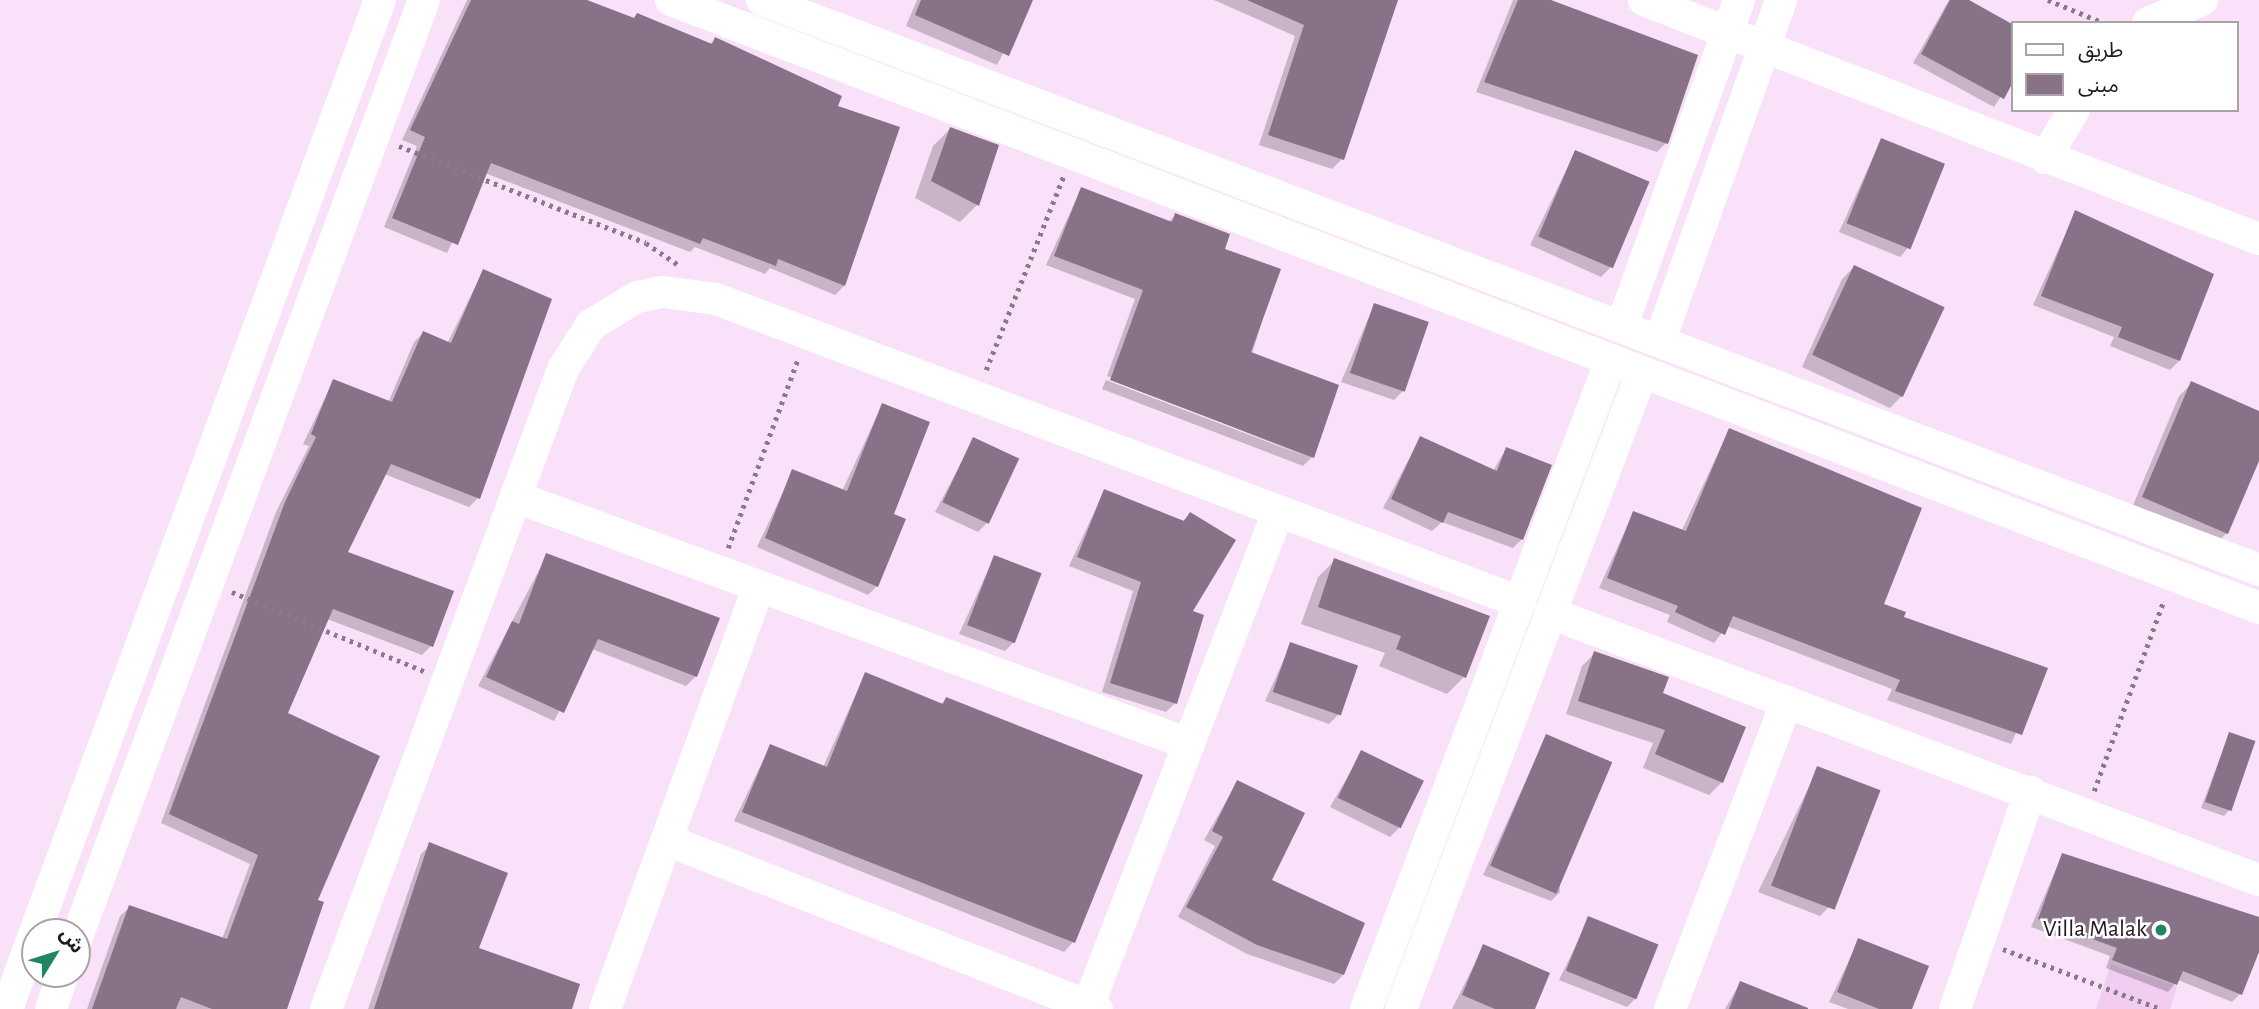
<!DOCTYPE html>
<meta charset="utf-8">
<style>
body{margin:0}
#map{position:relative;width:2259px;height:1009px;overflow:hidden;background:#f9e1f9;font-family:"Alegreya Sans","Noto Sans Arabic",sans-serif}
div>[style]{position:absolute}
.green>*{inset:0;background:#f2cdf2}
.shadow>*{inset:0;background:#0003}
.building>*{inset:0;background:#887287;transform-origin:0 0}
.path>*{height:4.5px;margin-top:-2.25px;transform-origin:0;background:repeating-linear-gradient(90deg,#897a89 0 3.5px,transparent 0 8.5px)}
.street>*{height:32px;margin:-16px;padding:0 16px;transform-origin:16px;border-radius:16px;background:#fff}
.dots>*{width:19px;height:19px;translate:-50% -50%;box-sizing:border-box;border:4px solid #fff;border-radius:50%}
span{translate:-50% -50%;white-space:nowrap;text-align:center;line-height:1.15;-webkit-text-stroke:5px #fff;paint-order:stroke}
.poi-label{font-size:24px;color:#221a22}
.right{translate:-100% -50%;text-align:right}
.legend{position:absolute;left:2011px;top:21px;width:228px;height:91px;box-sizing:border-box;background:#fff;border:2px solid #a7a3a7;margin:0;padding:9px 12px;list-style:none;font-size:21px;color:#221a22}
.legend li{display:flex;align-items:center;gap:14px;height:35px}
.legend b{width:35px;border:2px solid #a7a3a7}
.north{position:absolute;left:21px;top:918px;width:70px;height:70px;box-sizing:border-box;background:#fff;border:2px solid #a7a3a7;border-radius:50%;rotate:52deg;font-size:19px;font-weight:700;line-height:28px;text-align:center;color:#221a22}
.north::after{content:'';display:block;margin:auto;width:24px;height:32px;background:#208661;clip-path:polygon(50% 0,100% 100%,50% 72%,0 100%)}
</style>
<div id="map">
<div class="green">
<div style="clip-path:polygon(2111px 964px,2177px 986px,2170px 1009px,2096px 1009px)"></div>
</div>
<div class="shadow">
<div style="clip-path:polygon(467px 0,584px 0,709px 45px,715px 39px,836px 107px,898px 128px,844px 286px,835px 295px,770px 268px,765px 274px,695px 247px,690px 252px,485px 173px,447px 253px,384px 227px,417px 146px,402px 140px)"></div>
<div style="clip-path:polygon(917px 0,1031px 0,997px 65px,906px 26px)"></div>
<div style="clip-path:polygon(1214px 0,1398px 0,1342px 159px,1332px 169px,1259px 145px,1295px 36px)"></div>
<div style="clip-path:polygon(1513px 0,1549px 0,1666px 143px,1657px 152px,1476px 92px)"></div>
<div style="clip-path:polygon(1949px 0,1965px 0,2012px 26px,2012px 80px,1994px 107px,1913px 63px)"></div>
<div style="clip-path:polygon(950px 129px,977px 205px,960px 222px,915px 198px,933px 146px)"></div>
<div style="clip-path:polygon(1881px 140px,1909px 247px,1900px 257px,1839px 232px)"></div>
<div style="clip-path:polygon(1575px 152px,1610px 268px,1601px 277px,1530px 245px)"></div>
<div style="clip-path:polygon(1081px 189px,1168px 222px,1176px 215px,1222px 250px,1278px 270px,1251px 357px,1312px 457px,1303px 466px,1102px 389px,1106px 380px,1310px 458px,1107px 376px,1135px 299px,1046px 265px)"></div>
<div style="clip-path:polygon(2075px 213px,2179px 361px,2170px 370px,2110px 346px,2114px 337px,2033px 305px)"></div>
<div style="clip-path:polygon(1854px 267px,1902px 396px,1890px 408px,1802px 367px,1842px 279px)"></div>
<div style="clip-path:polygon(483px 271px,478px 498px,469px 507px,384px 474px,346px 553px,431px 646px,422px 655px,327px 619px,285px 714px,315px 901px,287px 1009px,87px 1009px,120px 916px,130px 907px,222px 939px,250px 864px,161px 823px,276px 512px,309px 446px,303px 444px,333px 381px,388px 403px,414px 342px,423px 333px,447px 344px)"></div>
<div style="clip-path:polygon(1374px 305px,1403px 391px,1394px 400px,1341px 382px)"></div>
<div style="clip-path:polygon(2191px 384px,2259px 413px,2259px 456px,2227px 533px,2214px 545px,2131px 510px,2179px 396px)"></div>
<div style="clip-path:polygon(882px 405px,891px 515px,877px 586px,868px 595px,757px 547px,793px 471px,842px 491px)"></div>
<div style="clip-path:polygon(1729px 430px,1881px 605px,1902px 618px,2045px 669px,2011px 744px,1887px 700px,1892px 689px,1727px 626px,1714px 643px,1667px 622px,1670px 615px,1599px 588px,1633px 513px,1681px 532px)"></div>
<div style="clip-path:polygon(1420px 438px,1493px 471px,1506px 449px,1522px 539px,1513px 548px,1442px 522px,1432px 531px,1383px 508px)"></div>
<div style="clip-path:polygon(974px 439px,987px 523px,978px 532px,935px 512px)"></div>
<div style="clip-path:polygon(1104px 491px,1182px 522px,1190px 514px,1191px 612px,1175px 703px,1166px 712px,1102px 692px,1133px 591px,1069px 566px)"></div>
<div style="clip-path:polygon(547px 555px,696px 676px,686px 686px,592px 649px,554px 721px,478px 686px)"></div>
<div style="clip-path:polygon(994px 557px,1014px 642px,1005px 651px,959px 634px)"></div>
<div style="clip-path:polygon(1335px 560px,1464px 677px,1447px 694px,1379px 666px,1385px 653px,1301px 624px,1318px 577px)"></div>
<div style="clip-path:polygon(1291px 644px,1338px 715px,1329px 724px,1265px 701px)"></div>
<div style="clip-path:polygon(1595px 653px,1661px 694px,1722px 782px,1709px 795px,1643px 768px,1653px 743px,1566px 714px,1582px 666px)"></div>
<div style="clip-path:polygon(865px 674px,940px 705px,946px 699px,1073px 942px,1064px 952px,734px 821px,770px 746px,823px 767px)"></div>
<div style="clip-path:polygon(2229px 734px,2229px 810px,2224px 816px,2201px 808px)"></div>
<div style="clip-path:polygon(1546px 736px,1560px 892px,1551px 901px,1483px 875px)"></div>
<div style="clip-path:polygon(1362px 752px,1399px 828px,1390px 837px,1330px 807px)"></div>
<div style="clip-path:polygon(1818px 768px,1829px 907px,1820px 916px,1758px 892px)"></div>
<div style="clip-path:polygon(1237px 782px,1269px 881px,1343px 975px,1334px 984px,1247px 954px,1178px 917px,1215px 846px,1204px 840px)"></div>
<div style="clip-path:polygon(430px 845px,477px 950px,569px 1009px,368px 1009px,421px 854px)"></div>
<div style="clip-path:polygon(2062px 855px,2259px 920px,2259px 947px,2240px 994px,2232px 1002px,2178px 980px,2168px 992px,2106px 968px,2110px 956px,2031px 927px)"></div>
<div style="clip-path:polygon(1589px 918px,1636px 998px,1627px 1007px,1559px 980px)"></div>
<div style="clip-path:polygon(1859px 940px,1910px 1009px,1848px 1009px,1829px 1002px)"></div>
<div style="clip-path:polygon(1483px 947px,1533px 1009px,1452px 1009px)"></div>
<div style="clip-path:polygon(1740px 983px,1806px 1009px,1725px 1009px)"></div>
</div>
<div class="building">
<div style="clip-path:polygon(471px 0,587px 0,634px 18px,637px 13px,712px 44px,715px 37px,842px 96px,838px 106px,900px 127px,845px 286px,778px 259px,776px 266px,703px 238px,700px 244px,491px 163px,458px 245px,392px 218px,425px 137px,410px 130px)"></div>
<div style="clip-path:polygon(921px 0,1033px 0,1009px 56px,915px 15px)"></div>
<div style="clip-path:polygon(1247px 0,1398px 0,1344px 160px,1268px 135px,1304px 25px)"></div>
<div style="clip-path:polygon(1518px 0,1551px 0,1698px 55px,1668px 144px,1484px 82px)"></div>
<div style="clip-path:polygon(1950px 0,1969px 0,2012px 24px,2012px 84px,2004px 99px,1921px 54px)"></div>
<div style="clip-path:polygon(950px 127px,999px 145px,979px 206px,931px 181px)"></div>
<div style="left:1881px;top:138px;width:69px;height:92px;rotate:22deg"></div>
<div style="left:1575px;top:150px;width:81px;height:94px;rotate:23deg"></div>
<div style="clip-path:polygon(1081px 187px,1172px 222px,1175px 213px,1230px 234px,1225px 249px,1281px 269px,1251px 352px,1339px 385px,1314px 458px,1110px 380px,1143px 290px,1054px 256px)"></div>
<div style="clip-path:polygon(2075px 210px,2214px 274px,2180px 361px,2118px 337px,2122px 327px,2041px 296px)"></div>
<div style="left:1854px;top:265px;width:100px;height:99px;rotate:25deg"></div>
<div style="clip-path:polygon(483px 269px,552px 299px,480px 499px,391px 464px,348px 552px,454px 591px,433px 647px,333px 609px,288px 713px,380px 756px,318px 900px,324px 902px,287px 1009px,212px 1009px,181px 997px,176px 1009px,92px 1009px,129px 905px,227px 939px,258px 855px,169px 814px,285px 502px,316px 437px,311px 434px,333px 379px,392px 402px,423px 331px,451px 343px)"></div>
<div style="left:1374px;top:303px;width:58px;height:74px;rotate:19deg"></div>
<div style="clip-path:polygon(2191px 381px,2259px 411px,2259px 461px,2228px 534px,2142px 497px)"></div>
<div style="clip-path:polygon(882px 403px,930px 422px,894px 514px,906px 519px,878px 587px,765px 538px,792px 469px,847px 491px)"></div>
<div style="clip-path:polygon(1729px 428px,1922px 508px,1884px 604px,1906px 612px,1904px 617px,2048px 668px,2022px 735px,1895px 691px,1900px 680px,1733px 616px,1725px 635px,1675px 612px,1678px 606px,1607px 578px,1633px 511px,1686px 531px)"></div>
<div style="clip-path:polygon(1420px 436px,1497px 471px,1506px 447px,1552px 465px,1523px 540px,1448px 512px,1443px 523px,1391px 499px)"></div>
<div style="left:973px;top:437px;width:51px;height:72px;rotate:25deg"></div>
<div style="clip-path:polygon(1104px 489px,1184px 521px,1190px 512px,1236px 540px,1193px 611px,1204px 615px,1177px 704px,1110px 683px,1141px 582px,1077px 557px)"></div>
<div style="clip-path:polygon(546px 553px,720px 618px,697px 677px,598px 639px,564px 713px,486px 677px,512px 621px,519px 624px)"></div>
<div style="left:994px;top:555px;width:51px;height:75px;rotate:21deg"></div>
<div style="clip-path:polygon(1334px 558px,1490px 616px,1466px 678px,1396px 649px,1401px 636px,1318px 607px)"></div>
<div style="left:1290px;top:642px;width:72px;height:53px;rotate:19deg"></div>
<div style="clip-path:polygon(1594px 651px,1669px 677px,1663px 693px,1746px 727px,1723px 783px,1655px 754px,1665px 730px,1578px 701px)"></div>
<div style="clip-path:polygon(865px 672px,943px 704px,946px 697px,1143px 775px,1075px 943px,742px 812px,770px 744px,827px 767px)"></div>
<div style="left:2229px;top:732px;width:28px;height:74px;rotate:19deg"></div>
<div style="left:1546px;top:734px;width:72px;height:143px;rotate:23deg"></div>
<div style="left:1361px;top:750px;width:70px;height:53px;rotate:26deg"></div>
<div style="left:1817px;top:766px;width:68px;height:128px;rotate:21deg"></div>
<div style="clip-path:polygon(1237px 780px,1305px 813px,1272px 880px,1365px 923px,1344px 975px,1257px 945px,1186px 907px,1223px 837px,1212px 831px)"></div>
<div style="clip-path:polygon(429px 842px,508px 873px,479px 948px,580px 984px,572px 1009px,374px 1009px)"></div>
<div style="clip-path:polygon(2062px 853px,2259px 917px,2259px 952px,2242px 995px,2183px 971px,2177px 985px,2112px 960px,2117px 948px,2038px 919px)"></div>
<div style="left:1588px;top:916px;width:76px;height:59px;rotate:22deg"></div>
<div style="clip-path:polygon(1858px 938px,1929px 966px,1912px 1009px,1879px 1009px,1837px 992px)"></div>
<div style="clip-path:polygon(1483px 944px,1550px 973px,1535px 1009px,1495px 1009px,1462px 995px)"></div>
<div style="clip-path:polygon(1740px 981px,1808px 1008px,1808px 1009px,1729px 1009px)"></div>
</div>
<div class="path">
<div style="left:2048px;top:0;width:61px;rotate:22.3deg"></div>
<div style="left:399px;top:146px;width:265px;rotate:21.4deg"></div>
<div style="left:646px;top:243px;width:41px;rotate:34.1deg"></div>
<div style="left:986px;top:370px;width:208px;rotate:-68.2deg"></div>
<div style="left:728px;top:548px;width:202px;rotate:-69.7deg"></div>
<div style="left:232px;top:592px;width:208px;rotate:22.4deg"></div>
<div style="left:2094px;top:791px;width:201px;rotate:-69.9deg"></div>
<div style="left:2003px;top:949px;width:169px;rotate:20.8deg"></div>
</div>
<div class="street">
<div style="left:671px;top:0;width:1700px;rotate:20.95deg"></div>
<div style="left:762px;top:0;width:1602px;rotate:20.84deg"></div>
<div style="left:1644px;top:0;width:660px;rotate:21.24deg"></div>
<div style="left:2148px;top:23px;width:59px;rotate:-23.1deg"></div>
<div style="left:2045px;top:158px;width:56px;rotate:-58.9deg"></div>
<div style="left:1622px;top:325px;width:345px;rotate:-70.2deg"></div>
<div style="left:1660px;top:340px;width:361px;rotate:-70.4deg"></div>
<div style="left:516px;top:497px;width:717px;rotate:20.15deg"></div>
<div style="left:1550px;top:613px;width:758px;rotate:20.64deg"></div>
<div style="left:667px;top:840px;width:462px;rotate:21.5deg"></div>
<div style="left:35px;top:932px;width:994px;rotate:-69.69deg"></div>
<div style="left:77px;top:937px;width:999px;rotate:-69.68deg"></div>
<div style="left:1088px;top:1006px;width:529px;rotate:-68.96deg"></div>
<div style="left:7px;top:1009px;width:82px;rotate:-70deg"></div>
<div style="left:51px;top:1009px;width:37px;rotate:-71deg"></div>
<div style="left:326px;top:1009px;width:682px;rotate:-69.68deg"></div>
<div style="left:563px;top:369px;width:52px;rotate:-57.5deg"></div>
<div style="left:591px;top:325px;width:54px;rotate:-31.3deg"></div>
<div style="left:637px;top:297px;width:26px;rotate:-11deg"></div>
<div style="left:663px;top:292px;width:53px;rotate:7.5deg"></div>
<div style="left:716px;top:299px;width:859px;rotate:20.65deg"></div>
<div style="left:605px;top:1009px;width:449px;rotate:-70deg"></div>
<div style="left:1366px;top:1009px;width:694px;rotate:-69.32deg"></div>
<div style="left:1401px;top:1009px;width:681px;rotate:-69.28deg"></div>
<div style="left:1670px;top:1009px;width:329px;rotate:-69.2deg"></div>
<div style="left:1955px;top:1009px;width:230px;rotate:-70.9deg"></div>
</div>
<div class="dots">
<div style="left:2161px;top:930px;background:#208661"></div>
</div>
<div class="poi-label">
<span class="right" style="left:2147px;top:930px">Villa Malak</span>
</div>
<ul class="legend">
<li><b style="height:9px;background:#fff"></b>طريق</li>
<li><b style="height:19px;background:#887287"></b>مبنى</li>
</ul>
<div class="north">ش</div>
</div>
